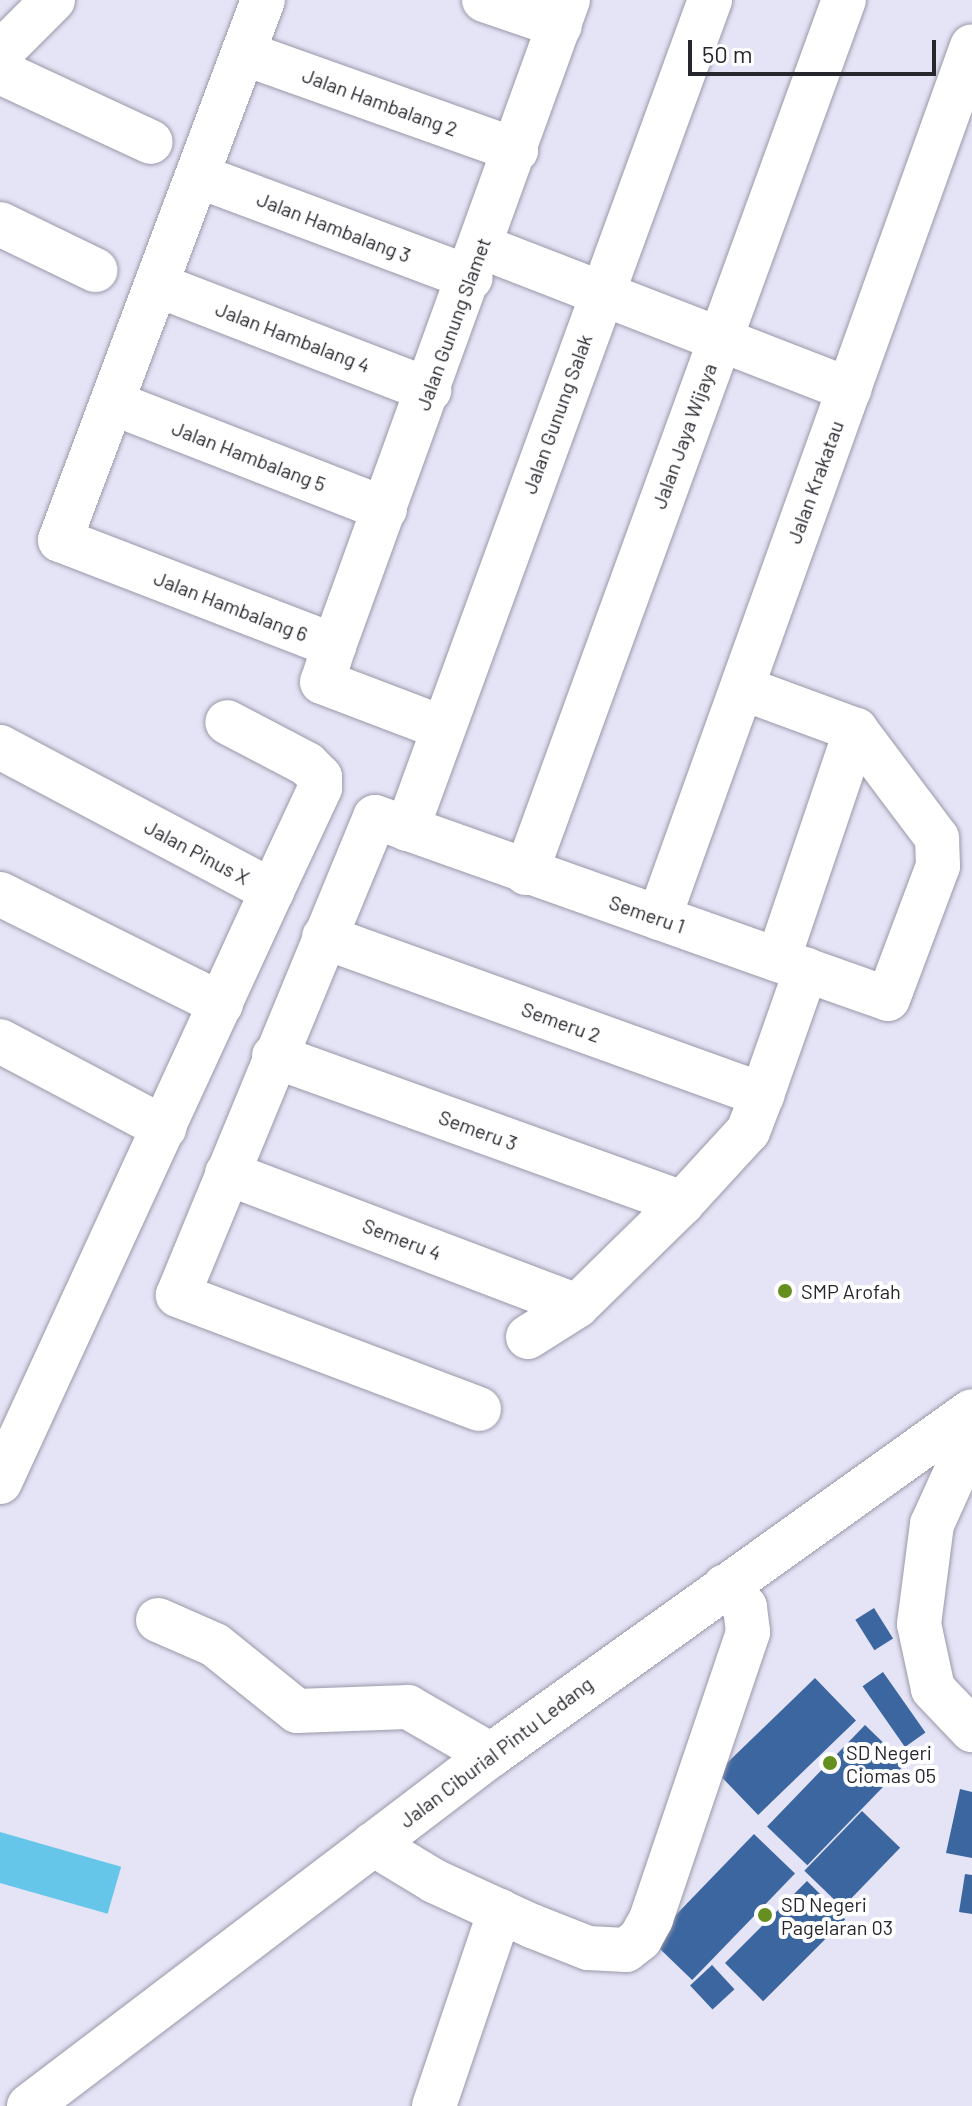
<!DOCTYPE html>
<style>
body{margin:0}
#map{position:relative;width:972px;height:2106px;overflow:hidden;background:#e5e4f6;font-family:Barlow,sans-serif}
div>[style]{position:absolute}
.water>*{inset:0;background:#65c6e9;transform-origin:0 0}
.building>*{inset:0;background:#3c66a0;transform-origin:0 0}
.roads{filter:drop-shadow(0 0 2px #9998a9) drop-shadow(0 0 2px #9998a9)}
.minor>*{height:44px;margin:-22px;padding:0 22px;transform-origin:22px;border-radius:22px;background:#fff}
.dots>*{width:22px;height:22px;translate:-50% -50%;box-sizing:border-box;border:4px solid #fff;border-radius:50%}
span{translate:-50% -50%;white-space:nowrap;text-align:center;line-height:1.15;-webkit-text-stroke:8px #fff;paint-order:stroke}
.street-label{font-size:20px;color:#26262d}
.poi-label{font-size:20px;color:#26262d}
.left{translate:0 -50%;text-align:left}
.scale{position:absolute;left:688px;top:40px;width:248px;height:36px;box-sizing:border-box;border:4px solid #26262d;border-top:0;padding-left:10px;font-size:24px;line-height:28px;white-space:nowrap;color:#26262d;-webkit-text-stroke:6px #fff;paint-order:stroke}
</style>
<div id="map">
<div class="water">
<div style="left:0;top:1832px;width:126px;height:49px;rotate:16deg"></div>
</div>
<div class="building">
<div style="left:874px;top:1608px;width:36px;height:22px;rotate:58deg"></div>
<div style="left:883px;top:1672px;width:74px;height:25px;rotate:55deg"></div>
<div style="left:815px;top:1678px;width:59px;height:136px;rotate:46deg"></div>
<div style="left:865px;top:1725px;width:56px;height:141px;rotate:44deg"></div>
<div style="clip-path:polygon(960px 1789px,972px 1792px,972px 1858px,946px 1853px)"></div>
<div style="left:862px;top:1811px;width:53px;height:83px;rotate:44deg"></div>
<div style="left:754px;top:1834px;width:57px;height:148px;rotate:44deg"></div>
<div style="clip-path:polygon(965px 1874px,972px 1875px,972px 1914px,959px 1912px)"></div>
<div style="left:807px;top:1881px;width:54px;height:116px;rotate:45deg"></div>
<div style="left:712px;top:1965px;width:33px;height:30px;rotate:47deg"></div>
</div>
<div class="roads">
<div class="minor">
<div style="left:263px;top:0;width:577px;rotate:110.6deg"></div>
<div style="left:60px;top:540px;width:294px;rotate:21.1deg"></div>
<div style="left:334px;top:646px;width:38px;rotate:108deg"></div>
<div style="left:322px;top:682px;width:129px;rotate:20.8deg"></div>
<div style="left:484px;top:0;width:80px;rotate:18.9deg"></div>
<div style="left:0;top:53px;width:75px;rotate:-45deg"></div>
<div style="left:243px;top:53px;width:290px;rotate:19.6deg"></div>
<div style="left:0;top:72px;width:166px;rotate:24.9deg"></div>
<div style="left:198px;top:176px;width:291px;rotate:20.5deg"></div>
<div style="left:0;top:224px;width:106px;rotate:25.8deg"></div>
<div style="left:482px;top:247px;width:394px;rotate:21.2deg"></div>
<div style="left:157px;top:285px;width:292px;rotate:21.1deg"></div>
<div style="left:113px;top:403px;width:292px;rotate:21.3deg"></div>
<div style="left:334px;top:646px;width:687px;rotate:-70.09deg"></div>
<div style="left:0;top:747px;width:308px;rotate:27.9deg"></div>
<div style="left:272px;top:891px;width:114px;rotate:-65deg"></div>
<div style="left:320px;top:788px;width:11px;rotate:-90deg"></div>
<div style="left:320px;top:777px;width:18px;rotate:-135deg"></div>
<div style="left:307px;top:764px;width:90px;rotate:-152.3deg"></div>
<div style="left:407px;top:829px;width:883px;rotate:-69.92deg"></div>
<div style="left:526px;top:873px;width:929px;rotate:-69.99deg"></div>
<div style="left:0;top:894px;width:247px;rotate:26.5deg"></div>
<div style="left:659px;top:918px;width:926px;rotate:-70.25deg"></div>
<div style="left:324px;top:937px;width:466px;rotate:19.8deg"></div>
<div style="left:762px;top:1095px;width:39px;rotate:111deg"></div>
<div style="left:748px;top:1131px;width:98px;rotate:132.5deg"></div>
<div style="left:682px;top:1203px;width:147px;rotate:135.6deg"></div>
<div style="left:577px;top:1306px;width:58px;rotate:147.7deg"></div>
<div style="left:778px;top:960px;width:243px;rotate:-71.3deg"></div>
<div style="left:0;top:1041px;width:186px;rotate:27.9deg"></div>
<div style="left:274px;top:1056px;width:434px;rotate:19.8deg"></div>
<div style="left:762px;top:1095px;width:133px;rotate:-70.6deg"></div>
<div style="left:227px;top:1173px;width:374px;rotate:20.8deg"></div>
<div style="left:479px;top:1409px;width:322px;rotate:-159.3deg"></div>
<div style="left:178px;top:1295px;width:517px;rotate:-67.6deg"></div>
<div style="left:375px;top:817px;width:544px;rotate:19.53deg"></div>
<div style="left:888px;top:999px;width:142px;rotate:-69.4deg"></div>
<div style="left:938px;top:866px;width:28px;rotate:-92deg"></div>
<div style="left:937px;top:838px;width:135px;rotate:-126.9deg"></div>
<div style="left:856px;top:730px;width:121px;rotate:-159.8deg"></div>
<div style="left:972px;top:1436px;width:97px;rotate:114.4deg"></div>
<div style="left:932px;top:1524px;width:101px;rotate:97.4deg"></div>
<div style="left:919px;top:1624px;width:66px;rotate:77.8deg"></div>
<div style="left:933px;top:1689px;width:57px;rotate:46.4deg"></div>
<div style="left:0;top:1482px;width:651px;rotate:-65.29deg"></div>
<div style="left:158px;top:1620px;width:62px;rotate:23.7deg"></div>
<div style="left:215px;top:1645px;width:105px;rotate:38.8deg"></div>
<div style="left:297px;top:1711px;width:111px;rotate:-2.1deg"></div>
<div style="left:408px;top:1707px;width:96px;rotate:30deg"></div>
<div style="left:373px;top:1844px;width:71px;rotate:31.2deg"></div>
<div style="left:434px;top:1881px;width:108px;rotate:24.7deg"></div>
<div style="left:532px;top:1926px;width:60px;rotate:21.4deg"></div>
<div style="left:588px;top:1948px;width:38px;rotate:3deg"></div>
<div style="left:626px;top:1950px;width:18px;rotate:-38deg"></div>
<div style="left:640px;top:1939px;width:23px;rotate:-61deg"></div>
<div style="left:651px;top:1919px;width:303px;rotate:-71.3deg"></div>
<div style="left:748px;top:1632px;width:25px;rotate:-97deg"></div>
<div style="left:745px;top:1607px;width:29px;rotate:-134deg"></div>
<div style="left:29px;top:2106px;width:580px;rotate:-37.23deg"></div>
<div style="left:491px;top:1755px;width:591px;rotate:-35.57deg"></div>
<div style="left:434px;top:2106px;width:206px;rotate:-71.3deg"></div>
</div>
</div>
<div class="dots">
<div style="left:785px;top:1291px;background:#658f1f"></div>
<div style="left:830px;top:1763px;background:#658f1f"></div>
<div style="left:765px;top:1915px;background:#658f1f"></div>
</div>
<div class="street-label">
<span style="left:380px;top:102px;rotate:20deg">Jalan Hambalang 2</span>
<span style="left:334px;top:227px;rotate:21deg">Jalan Hambalang 3</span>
<span style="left:453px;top:324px;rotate:-70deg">Jalan Gunung Slamet</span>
<span style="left:293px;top:337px;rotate:21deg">Jalan Hambalang 4</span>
<span style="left:557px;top:414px;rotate:-70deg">Jalan Gunung Salak</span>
<span style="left:684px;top:436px;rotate:-70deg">Jalan Jaya Wijaya</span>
<span style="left:249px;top:456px;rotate:21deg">Jalan Hambalang 5</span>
<span style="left:815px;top:482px;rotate:-70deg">Jalan Krakatau</span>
<span style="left:231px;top:606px;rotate:21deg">Jalan Hambalang 6</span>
<span style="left:197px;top:852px;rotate:28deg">Jalan Pinus X</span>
<span style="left:647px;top:914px;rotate:19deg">Semeru 1</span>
<span style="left:561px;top:1022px;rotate:20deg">Semeru 2</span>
<span style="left:478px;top:1130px;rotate:20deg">Semeru 3</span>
<span style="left:402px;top:1239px;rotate:21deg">Semeru 4</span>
<span style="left:496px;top:1752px;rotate:-37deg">Jalan Ciburial Pintu Ledang</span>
</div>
<div class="poi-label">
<span class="left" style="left:801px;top:1291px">SMP Arofah</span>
<span class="left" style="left:846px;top:1764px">SD Negeri<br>Ciomas 05</span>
<span class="left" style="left:781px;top:1916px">SD Negeri<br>Pagelaran 03</span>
</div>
<div class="scale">50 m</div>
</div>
